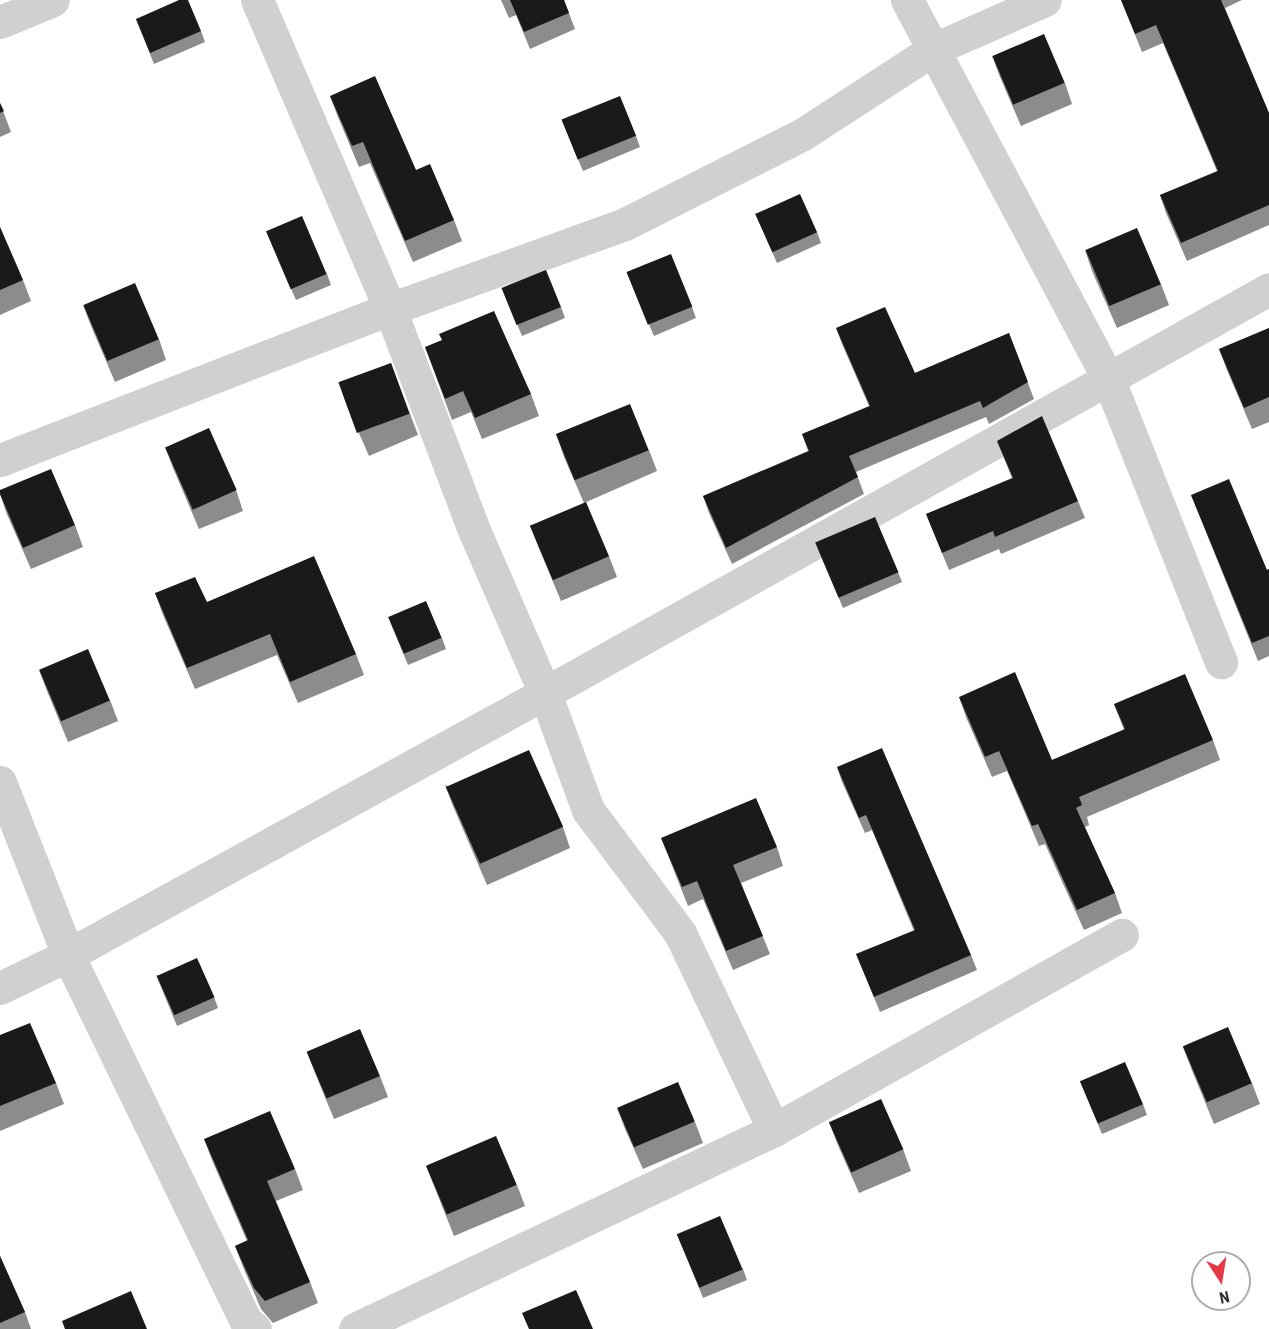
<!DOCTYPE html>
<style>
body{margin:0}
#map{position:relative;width:1269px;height:1329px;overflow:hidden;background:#fff;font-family:"Roboto Condensed",sans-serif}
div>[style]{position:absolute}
.minor>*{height:33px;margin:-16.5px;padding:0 16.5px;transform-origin:16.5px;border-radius:16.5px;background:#d0d0d0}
.wall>*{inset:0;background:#8c8c8c}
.building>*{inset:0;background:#1a1a1a;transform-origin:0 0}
span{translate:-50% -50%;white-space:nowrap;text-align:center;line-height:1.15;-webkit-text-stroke:6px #fff;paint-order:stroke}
.north{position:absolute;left:1191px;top:1251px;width:60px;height:60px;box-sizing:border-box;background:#fff;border:2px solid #adadad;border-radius:50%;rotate:168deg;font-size:16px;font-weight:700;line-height:24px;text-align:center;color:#333}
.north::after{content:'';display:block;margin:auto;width:21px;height:27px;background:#e63946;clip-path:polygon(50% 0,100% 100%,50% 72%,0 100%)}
</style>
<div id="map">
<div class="minor">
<div style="left:257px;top:0;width:336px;rotate:66.7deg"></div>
<div style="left:390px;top:309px;width:236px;rotate:69.2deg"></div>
<div style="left:474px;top:530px;width:178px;rotate:66.5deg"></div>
<div style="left:545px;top:693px;width:125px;rotate:69.8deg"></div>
<div style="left:588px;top:810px;width:154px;rotate:53.2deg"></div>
<div style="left:680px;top:933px;width:218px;rotate:64.5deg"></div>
<div style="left:907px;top:0;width:428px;rotate:62deg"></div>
<div style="left:1108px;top:378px;width:306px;rotate:68.3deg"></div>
<div style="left:0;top:22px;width:57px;rotate:-22.5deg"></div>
<div style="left:0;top:460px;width:418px;rotate:-21.2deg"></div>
<div style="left:390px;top:309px;width:250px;rotate:-19.9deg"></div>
<div style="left:625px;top:224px;width:199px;rotate:-26.8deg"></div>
<div style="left:803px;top:134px;width:156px;rotate:-33deg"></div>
<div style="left:934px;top:49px;width:121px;rotate:-23.8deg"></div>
<div style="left:0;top:782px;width:186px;rotate:68.5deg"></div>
<div style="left:68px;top:955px;width:407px;rotate:64.1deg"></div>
<div style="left:246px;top:1321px;width:12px;rotate:42deg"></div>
<div style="left:0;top:988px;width:76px;rotate:-25.9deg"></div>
<div style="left:68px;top:955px;width:544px;rotate:-28.78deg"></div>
<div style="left:545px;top:693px;width:829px;rotate:-29.16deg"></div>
<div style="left:355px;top:1329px;width:464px;rotate:-25.4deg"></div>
<div style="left:774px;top:1130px;width:399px;rotate:-29.3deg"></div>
</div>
<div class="wall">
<div style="clip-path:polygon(501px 0,564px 0,575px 29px,530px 49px,516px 15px,509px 18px)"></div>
<div style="clip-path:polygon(1121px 0,1242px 0,1225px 8px,1269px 113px,1269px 225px,1187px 261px,1166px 213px,1160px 195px,1217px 171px,1163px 43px,1142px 52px)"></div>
<div style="clip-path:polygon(136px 19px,201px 31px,205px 42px,154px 64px)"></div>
<div style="clip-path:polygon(992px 56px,1065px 83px,1072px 104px,1021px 126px,1000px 77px)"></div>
<div style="clip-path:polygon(330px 96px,416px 170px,454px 220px,462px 241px,413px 262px,370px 163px,359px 167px,338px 117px)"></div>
<div style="clip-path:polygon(0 103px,11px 132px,0 137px)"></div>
<div style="clip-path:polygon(562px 121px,636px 136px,640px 147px,583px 171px)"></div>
<div style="clip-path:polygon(755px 213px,817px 232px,821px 243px,777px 263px)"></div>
<div style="clip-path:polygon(0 227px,23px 280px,31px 301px,0 315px)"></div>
<div style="clip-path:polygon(266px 231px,327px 274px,331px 285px,296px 300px)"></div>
<div style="clip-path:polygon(1085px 250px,1161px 284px,1169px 305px,1117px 328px,1092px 271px)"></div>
<div style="clip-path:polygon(627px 273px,692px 307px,696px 318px,654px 336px)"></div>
<div style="clip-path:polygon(502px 288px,561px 307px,565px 318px,522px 336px)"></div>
<div style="clip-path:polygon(83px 305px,159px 339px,166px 360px,115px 382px,91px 326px)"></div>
<div style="clip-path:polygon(836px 328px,915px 373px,1009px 333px,1034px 399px,989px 424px,986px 417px,856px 472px,864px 494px,732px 564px,709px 513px,703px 496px,808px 451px,802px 434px,869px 406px,842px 344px)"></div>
<div style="clip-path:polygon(1269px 328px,1269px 422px,1252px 429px,1227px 370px,1219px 349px)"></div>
<div style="clip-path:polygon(425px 347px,531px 394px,539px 416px,482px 439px,471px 412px,452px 420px)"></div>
<div style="clip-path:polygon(391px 363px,418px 435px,369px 456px,347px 406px,340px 385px)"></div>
<div style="clip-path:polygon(557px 436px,649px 450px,657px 471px,584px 503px,564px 457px)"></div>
<div style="clip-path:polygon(997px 441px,1078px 501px,1085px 518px,1001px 554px,999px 549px,949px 570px,926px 514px,1012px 478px)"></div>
<div style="clip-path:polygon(165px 447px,236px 490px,243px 511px,199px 529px,173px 468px)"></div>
<div style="clip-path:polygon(0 494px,75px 525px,83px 547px,31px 569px,6px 512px)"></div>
<div style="clip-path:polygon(1191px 495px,1267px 570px,1269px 569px,1269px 656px,1258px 661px)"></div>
<div style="clip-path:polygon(530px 525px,609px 556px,617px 577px,561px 601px,538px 546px)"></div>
<div style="clip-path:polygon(818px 549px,898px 572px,902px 582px,843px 608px)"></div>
<div style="clip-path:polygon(155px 593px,207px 602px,356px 654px,364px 675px,298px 703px,277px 655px,195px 689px,163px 615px)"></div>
<div style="clip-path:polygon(388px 617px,442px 638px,446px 649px,408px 665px)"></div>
<div style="clip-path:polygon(39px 670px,110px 700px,118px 721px,68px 742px,47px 691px)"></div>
<div style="clip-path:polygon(959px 697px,1052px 760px,1124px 730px,1114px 704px,1213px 740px,1220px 760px,1087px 817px,1089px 825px,1085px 827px,1115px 893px,1122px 913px,1084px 930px,1045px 844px,1039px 846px,1007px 771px,992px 777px,966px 717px)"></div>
<div style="clip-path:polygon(837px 767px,971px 955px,977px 970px,880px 1012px,856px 954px,914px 931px,872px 830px,865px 833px,842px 782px)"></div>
<div style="clip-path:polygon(445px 785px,563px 827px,570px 848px,487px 885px,453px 806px)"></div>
<div style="clip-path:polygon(661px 838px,777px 847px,783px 866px,741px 883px,770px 954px,733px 970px,703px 899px,688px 906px)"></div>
<div style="clip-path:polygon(156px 975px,214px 997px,218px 1008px,177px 1026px)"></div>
<div style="clip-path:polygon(0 1035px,56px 1083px,64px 1104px,0 1131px)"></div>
<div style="clip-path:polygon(1183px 1047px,1252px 1083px,1260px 1104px,1214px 1124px,1191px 1068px)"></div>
<div style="clip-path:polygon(307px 1052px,380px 1076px,388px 1097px,334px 1119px,315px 1073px)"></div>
<div style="clip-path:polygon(1080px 1081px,1143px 1104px,1147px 1115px,1102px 1134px)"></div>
<div style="clip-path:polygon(617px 1108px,695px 1122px,703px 1143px,643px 1169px,625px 1129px)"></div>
<div style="clip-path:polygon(829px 1122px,903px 1149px,911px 1171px,859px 1193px,837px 1143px)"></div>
<div style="clip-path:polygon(204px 1139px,295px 1169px,303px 1190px,276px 1201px,310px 1282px,318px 1303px,273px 1323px,261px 1309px,243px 1267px,235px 1246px,247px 1241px,212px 1160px)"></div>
<div style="clip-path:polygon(426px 1166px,517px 1185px,525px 1206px,454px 1236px)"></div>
<div style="clip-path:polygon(677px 1234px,743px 1269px,747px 1280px,703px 1298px)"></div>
<div style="clip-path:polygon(0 1256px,25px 1312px,31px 1329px,0 1329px)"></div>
</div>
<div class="building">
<div style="clip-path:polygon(179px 0,188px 0,201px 31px,150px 53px,136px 19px)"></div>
<div style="clip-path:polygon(510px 0,564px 0,569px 13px,524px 32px)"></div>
<div style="clip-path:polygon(1121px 0,1221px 0,1269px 113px,1269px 205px,1181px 243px,1160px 195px,1218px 171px,1156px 25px,1135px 34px)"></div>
<div style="left:1044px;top:34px;width:53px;height:56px;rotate:67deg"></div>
<div style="clip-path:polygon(375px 76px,416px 170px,430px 164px,454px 220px,405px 241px,363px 142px,352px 146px,330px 96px)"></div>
<div style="left:620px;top:96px;width:43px;height:63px;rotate:68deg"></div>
<div style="clip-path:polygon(0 103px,4px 111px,0 113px)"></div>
<div style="left:800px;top:194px;width:42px;height:49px;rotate:66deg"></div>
<div style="left:302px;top:216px;width:63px;height:39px;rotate:67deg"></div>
<div style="clip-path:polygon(0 227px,23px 280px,0 290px)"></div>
<div style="left:1137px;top:228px;width:61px;height:56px;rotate:67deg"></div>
<div style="left:671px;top:254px;width:57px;height:48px;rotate:68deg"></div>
<div style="left:546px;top:270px;width:40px;height:48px;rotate:68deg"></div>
<div style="left:135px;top:283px;width:61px;height:56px;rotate:67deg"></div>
<div style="clip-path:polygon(885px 307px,915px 373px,1009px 333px,1028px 382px,983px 408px,980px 401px,849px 456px,858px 477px,726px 548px,703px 496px,809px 451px,802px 434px,870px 406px,836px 328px)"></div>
<div style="clip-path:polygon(494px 311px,531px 394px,475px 418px,463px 391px,445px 399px,425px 347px,442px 340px,439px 334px)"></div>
<div style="clip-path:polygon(1269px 328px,1269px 397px,1244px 408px,1219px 349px)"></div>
<div style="left:391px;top:363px;width:54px;height:56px;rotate:70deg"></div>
<div style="left:630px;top:404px;width:50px;height:80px;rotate:68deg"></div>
<div style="clip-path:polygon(1042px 416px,1078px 501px,995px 537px,993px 531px,942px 553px,926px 514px,1013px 478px,997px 441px)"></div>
<div style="left:209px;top:428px;width:68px;height:48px;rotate:66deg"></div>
<div style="clip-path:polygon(51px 469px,75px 525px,23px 548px,0 494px,0 490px)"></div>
<div style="clip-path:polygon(1229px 479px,1267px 570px,1269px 569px,1269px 636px,1252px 643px,1191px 495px)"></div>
<div style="left:586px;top:502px;width:59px;height:61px;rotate:67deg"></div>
<div style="left:875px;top:517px;width:60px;height:65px;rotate:67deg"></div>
<div style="clip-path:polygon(314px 556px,356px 654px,290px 682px,270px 634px,187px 668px,155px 593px,195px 577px,207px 602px)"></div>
<div style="left:426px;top:601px;width:40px;height:41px;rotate:67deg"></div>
<div style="left:88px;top:649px;width:56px;height:53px;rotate:67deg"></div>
<div style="clip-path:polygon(1015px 672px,1052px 760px,1125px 729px,1114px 704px,1185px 674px,1213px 740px,1079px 797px,1082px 805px,1076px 808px,1115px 893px,1077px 910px,1038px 824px,1032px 826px,999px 751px,985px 757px,959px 697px)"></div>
<div style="clip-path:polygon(882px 748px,971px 955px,874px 997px,856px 954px,915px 930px,866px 815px,859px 818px,837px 767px)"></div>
<div style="left:529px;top:750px;width:84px;height:91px;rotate:66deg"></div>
<div style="clip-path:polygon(756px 798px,777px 847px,733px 865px,763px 936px,726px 951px,697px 881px,682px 887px,661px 838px)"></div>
<div style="left:197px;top:958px;width:43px;height:44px;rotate:66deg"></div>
<div style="clip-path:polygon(30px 1023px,56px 1083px,0 1106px,0 1035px)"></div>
<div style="left:1228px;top:1027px;width:61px;height:49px;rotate:67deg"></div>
<div style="left:360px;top:1029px;width:51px;height:58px;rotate:67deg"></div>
<div style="left:1125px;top:1062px;width:46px;height:49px;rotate:67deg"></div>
<div style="left:678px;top:1082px;width:43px;height:66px;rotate:67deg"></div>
<div style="left:881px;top:1099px;width:55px;height:57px;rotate:66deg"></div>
<div style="clip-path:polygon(270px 1111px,295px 1169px,267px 1181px,310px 1282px,265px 1301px,254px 1288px,235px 1246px,248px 1240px,204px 1139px)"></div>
<div style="left:496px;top:1136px;width:53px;height:76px;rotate:67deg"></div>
<div style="left:720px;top:1216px;width:58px;height:47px;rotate:67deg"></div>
<div style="clip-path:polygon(0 1256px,25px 1312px,0 1323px)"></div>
<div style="clip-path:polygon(576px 1290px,593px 1329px,529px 1329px,522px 1313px)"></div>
<div style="clip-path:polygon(131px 1291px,147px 1329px,65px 1329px,62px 1321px)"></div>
</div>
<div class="north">N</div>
</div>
